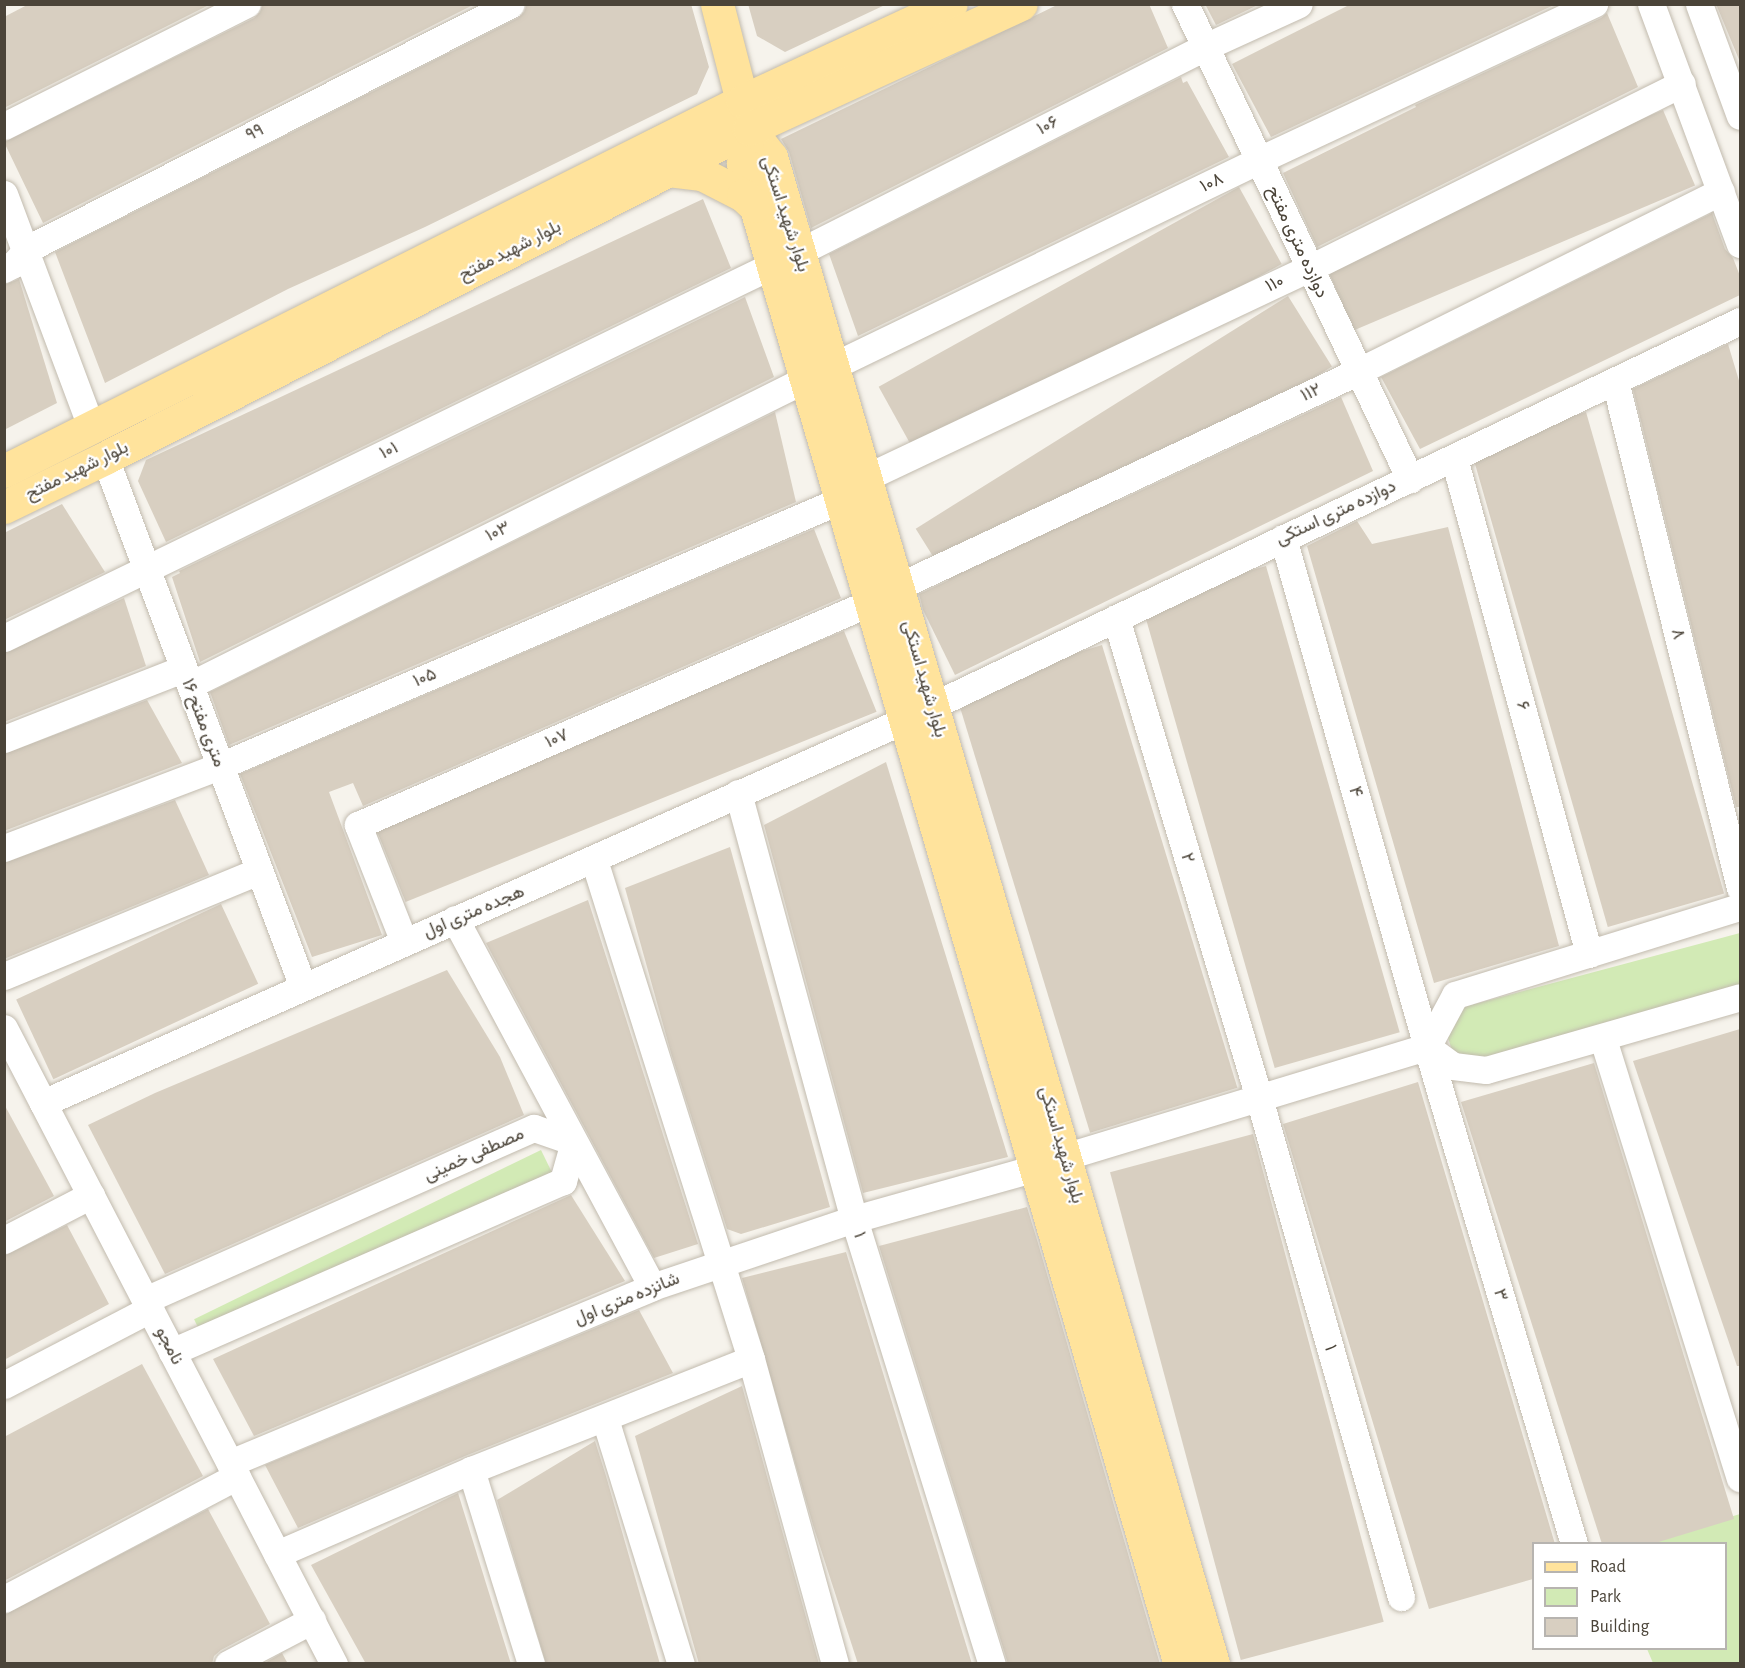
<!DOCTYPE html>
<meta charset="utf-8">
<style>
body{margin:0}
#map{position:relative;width:1745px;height:1668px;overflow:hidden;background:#f6f3ec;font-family:"Alegreya Sans",Vazirmatn,sans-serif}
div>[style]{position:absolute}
.green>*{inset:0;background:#d2eab5;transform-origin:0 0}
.building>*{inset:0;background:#d8cfc1;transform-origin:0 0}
.roads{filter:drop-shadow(0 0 2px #c2bbae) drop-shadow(0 0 2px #c2bbae)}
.minor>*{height:27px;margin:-13.5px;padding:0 13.5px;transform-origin:13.5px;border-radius:13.5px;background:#fff}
.major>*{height:33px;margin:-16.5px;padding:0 16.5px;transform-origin:16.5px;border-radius:16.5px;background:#ffe39c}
span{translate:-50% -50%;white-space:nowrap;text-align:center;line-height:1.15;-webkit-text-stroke:4.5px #fff;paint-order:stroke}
.street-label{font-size:18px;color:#4b4439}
.frame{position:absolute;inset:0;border:6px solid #4b4439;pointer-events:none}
.legend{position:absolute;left:1532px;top:1542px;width:195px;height:108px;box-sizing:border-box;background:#fff;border:2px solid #b7b4b0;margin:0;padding:8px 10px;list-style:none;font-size:18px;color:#4b4439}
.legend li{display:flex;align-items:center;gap:12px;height:30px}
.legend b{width:30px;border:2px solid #b7b4b0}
</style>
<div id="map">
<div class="green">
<div style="clip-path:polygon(1740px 933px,1740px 999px,1464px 1067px,1453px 1054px,1446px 1031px,1460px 1008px)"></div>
<div style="left:541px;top:1150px;width:32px;height:386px;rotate:64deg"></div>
<div style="clip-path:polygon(1740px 1514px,1740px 1663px,1653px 1663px,1647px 1649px,1726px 1648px,1726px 1544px,1641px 1544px)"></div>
</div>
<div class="building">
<div style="clip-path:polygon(29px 4px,211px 4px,4px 108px,4px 17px)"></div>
<div style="clip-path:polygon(263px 4px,475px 4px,43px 223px,4px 142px,254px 18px,260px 12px)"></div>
<div style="clip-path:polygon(527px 4px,691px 4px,709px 67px,697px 94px,425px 227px,288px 289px,105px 383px,55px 252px,518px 18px,524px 12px)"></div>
<div style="clip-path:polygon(748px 4px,887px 4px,785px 52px,757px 36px)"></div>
<div style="clip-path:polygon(1059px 4px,1149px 4px,1168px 48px,811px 228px,789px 152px,781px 139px)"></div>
<div style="clip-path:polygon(1205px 4px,1260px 4px,1216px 25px)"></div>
<div style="clip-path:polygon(1351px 4px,1556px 4px,1271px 137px,1232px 64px)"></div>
<div style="clip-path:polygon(1716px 4px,1740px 4px,1740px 62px)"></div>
<div style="clip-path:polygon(1607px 13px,1638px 87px,1317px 247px,1283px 173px,1416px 107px,1415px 105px,1601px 18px)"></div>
<div style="clip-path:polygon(1181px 77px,1183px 83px,1187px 81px,1229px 157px,858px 336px,829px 254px)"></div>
<div style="left:1663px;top:110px;width:82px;height:371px;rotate:67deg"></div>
<div style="left:1239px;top:187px;width:88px;height:412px;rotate:61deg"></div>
<div style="clip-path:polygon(703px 199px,731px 268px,166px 542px,138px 481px,146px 460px)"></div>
<div style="clip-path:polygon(1712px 213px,1725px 249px,1733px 258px,1740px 276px,1740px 295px,1420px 449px,1381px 377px)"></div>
<div style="clip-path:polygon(19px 279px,57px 403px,4px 430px,4px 285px)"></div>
<div style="left:1288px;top:296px;width:83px;height:439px;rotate:58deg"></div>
<div style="clip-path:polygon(745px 297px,774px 377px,200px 662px,172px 577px,180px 573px,179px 571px)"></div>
<div style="clip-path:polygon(1728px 344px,1740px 384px,1740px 807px,1736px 807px,1633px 389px)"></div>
<div style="clip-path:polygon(1341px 397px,1373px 471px,955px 675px,923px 610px,919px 594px)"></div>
<div style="clip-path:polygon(775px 412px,796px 502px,229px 745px,210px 692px)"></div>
<div style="left:1586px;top:412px;width:501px;height:121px;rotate:74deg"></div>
<div style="clip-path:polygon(62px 504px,105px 572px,4px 620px,4px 533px)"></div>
<div style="clip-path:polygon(1357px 521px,1372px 544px,1448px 527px,1559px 946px,1434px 983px,1307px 546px)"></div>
<div style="clip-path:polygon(814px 529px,841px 598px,363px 806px,353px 783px,329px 792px,382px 935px,312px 957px,240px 774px)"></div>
<div style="left:1266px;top:566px;width:485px;height:130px;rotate:74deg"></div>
<div style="clip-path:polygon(124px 598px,146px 666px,4px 722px,4px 653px)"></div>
<div style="left:844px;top:631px;width:87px;height:508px;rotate:68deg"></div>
<div style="left:1102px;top:645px;width:463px;height:154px;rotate:73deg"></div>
<div style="clip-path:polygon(147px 700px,182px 763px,4px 831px,4px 754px)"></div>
<div style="clip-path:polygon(886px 762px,1008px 1157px,863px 1193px,764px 825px)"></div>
<div style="clip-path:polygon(175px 800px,209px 875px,4px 959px,4px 863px)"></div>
<div style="clip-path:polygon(730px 847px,830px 1207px,741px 1234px,727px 1229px,671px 1053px,625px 888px)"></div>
<div style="clip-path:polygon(588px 900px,698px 1244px,654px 1258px,486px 943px)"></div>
<div style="left:221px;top:904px;width:88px;height:226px;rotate:65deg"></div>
<div style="clip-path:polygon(447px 970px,500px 1057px,524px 1115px,165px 1274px,88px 1125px,155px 1093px)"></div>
<div style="clip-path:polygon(1740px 1029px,1740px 1366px,1737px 1366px,1633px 1061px)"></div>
<div style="clip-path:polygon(1594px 1063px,1734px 1519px,1652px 1544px,1602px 1544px,1461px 1102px)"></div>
<div style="clip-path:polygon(1418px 1082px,1555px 1544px,1533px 1544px,1533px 1579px,1429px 1609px,1283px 1124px)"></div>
<div style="clip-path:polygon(4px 1104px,54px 1196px,4px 1222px)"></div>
<div style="left:1253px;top:1134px;width:505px;height:148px;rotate:75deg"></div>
<div style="clip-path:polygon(571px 1195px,625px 1281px,254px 1436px,213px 1359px)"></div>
<div style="clip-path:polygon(1027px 1207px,1038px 1243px,1160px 1664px,1008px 1664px,879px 1246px)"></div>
<div style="clip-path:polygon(67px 1225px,109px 1304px,4px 1360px,4px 1256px)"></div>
<div style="clip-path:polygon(846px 1252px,972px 1664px,858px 1664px,813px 1525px,742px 1278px)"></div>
<div style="clip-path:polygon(639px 1310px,673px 1373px,465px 1456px,298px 1528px,265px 1465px)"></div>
<div style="clip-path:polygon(142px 1364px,203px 1476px,4px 1581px,4px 1437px)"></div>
<div style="clip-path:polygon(742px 1386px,819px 1664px,699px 1664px,635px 1436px)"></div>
<div style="clip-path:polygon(595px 1441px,606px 1476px,660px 1664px,546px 1664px,497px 1500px)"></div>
<div style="clip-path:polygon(458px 1493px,511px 1664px,366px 1664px,311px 1565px)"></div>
<div style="clip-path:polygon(208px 1509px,270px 1624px,221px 1650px,214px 1656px,212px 1664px,4px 1664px,4px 1615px)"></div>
<div style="clip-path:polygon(282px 1653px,288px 1664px,263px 1664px)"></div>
</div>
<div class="roads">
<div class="minor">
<div style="left:1185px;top:4px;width:526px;rotate:64.65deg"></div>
<div style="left:1651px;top:4px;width:256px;rotate:69.7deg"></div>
<div style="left:1699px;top:4px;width:119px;rotate:69.9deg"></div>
<div style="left:4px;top:126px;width:272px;rotate:-26.7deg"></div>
<div style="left:4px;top:194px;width:251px;rotate:69.5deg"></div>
<div style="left:799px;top:252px;width:455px;rotate:-26.8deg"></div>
<div style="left:1205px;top:47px;width:103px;rotate:-24.6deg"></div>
<div style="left:4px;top:269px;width:11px;rotate:-27deg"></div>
<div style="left:14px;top:264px;width:20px;rotate:-49deg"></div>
<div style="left:27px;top:249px;width:542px;rotate:-26.85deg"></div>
<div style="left:833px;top:366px;width:473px;rotate:-25.8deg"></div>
<div style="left:1259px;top:160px;width:370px;rotate:-25deg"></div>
<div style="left:1615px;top:381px;width:522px;rotate:76.15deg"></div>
<div style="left:105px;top:458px;width:565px;rotate:69.48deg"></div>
<div style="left:1454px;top:458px;width:514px;rotate:74.77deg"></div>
<div style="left:865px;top:478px;width:492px;rotate:-25.3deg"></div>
<div style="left:1310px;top:268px;width:415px;rotate:-26.4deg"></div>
<div style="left:1283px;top:538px;width:529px;rotate:74.2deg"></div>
<div style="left:1427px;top:1047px;width:518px;rotate:73.52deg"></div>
<div style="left:897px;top:587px;width:510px;rotate:-25.06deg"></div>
<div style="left:1359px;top:371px;width:404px;rotate:-26.4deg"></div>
<div style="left:1116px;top:618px;width:501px;rotate:73.41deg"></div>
<div style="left:1259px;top:1098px;width:519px;rotate:74.12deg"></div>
<div style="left:4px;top:638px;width:855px;rotate:-25.88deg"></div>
<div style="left:190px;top:685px;width:688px;rotate:-26.42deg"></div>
<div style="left:932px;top:706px;width:895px;rotate:-25.48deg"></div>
<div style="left:4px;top:739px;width:192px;rotate:-21.4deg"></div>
<div style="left:738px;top:793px;width:442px;rotate:74.8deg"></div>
<div style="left:854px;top:1219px;width:466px;rotate:72.8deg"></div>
<div style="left:4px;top:848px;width:231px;rotate:-20.8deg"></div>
<div style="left:220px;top:766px;width:676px;rotate:-23.19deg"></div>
<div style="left:594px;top:860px;width:523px;rotate:72.53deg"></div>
<div style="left:751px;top:1359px;width:316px;rotate:74.6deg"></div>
<div style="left:455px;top:919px;width:417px;rotate:61.8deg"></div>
<div style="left:404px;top:942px;width:126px;rotate:-111.5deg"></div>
<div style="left:358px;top:825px;width:559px;rotate:-23.49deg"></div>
<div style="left:4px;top:976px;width:276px;rotate:-22.4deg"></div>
<div style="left:4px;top:1028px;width:717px;rotate:62.58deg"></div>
<div style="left:1603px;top:1039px;width:460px;rotate:72.7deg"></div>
<div style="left:1427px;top:1047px;width:32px;rotate:36deg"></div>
<div style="left:1453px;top:1066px;width:33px;rotate:7deg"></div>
<div style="left:1486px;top:1070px;width:264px;rotate:-16deg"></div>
<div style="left:43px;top:1103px;width:943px;rotate:-23.96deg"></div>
<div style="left:1064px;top:1157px;width:379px;rotate:-16.9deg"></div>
<div style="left:1427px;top:1047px;width:59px;rotate:-61.7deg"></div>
<div style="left:1455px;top:995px;width:298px;rotate:-17.2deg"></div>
<div style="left:4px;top:1240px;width:98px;rotate:-27.3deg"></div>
<div style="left:145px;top:1300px;width:425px;rotate:-23.9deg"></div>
<div style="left:534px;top:1128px;width:42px;rotate:19.3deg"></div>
<div style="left:574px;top:1142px;width:41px;rotate:105.8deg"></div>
<div style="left:563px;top:1181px;width:427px;rotate:156.4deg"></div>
<div style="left:4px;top:1385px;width:165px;rotate:-27.5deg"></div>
<div style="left:605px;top:1419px;width:257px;rotate:72.8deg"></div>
<div style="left:230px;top:1463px;width:457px;rotate:-22.6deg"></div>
<div style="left:652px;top:1287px;width:213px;rotate:-18.6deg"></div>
<div style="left:854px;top:1219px;width:189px;rotate:-15.7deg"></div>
<div style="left:471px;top:1470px;width:203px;rotate:72.8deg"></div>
<div style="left:277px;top:1554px;width:211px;rotate:-23.4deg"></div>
<div style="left:471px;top:1470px;width:301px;rotate:-21.6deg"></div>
<div style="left:4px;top:1599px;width:263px;rotate:-27.8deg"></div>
<div style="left:228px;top:1664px;width:95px;rotate:-27.6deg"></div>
</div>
<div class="major">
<div style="left:717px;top:4px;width:129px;rotate:75.6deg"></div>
<div style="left:749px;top:129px;width:36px;rotate:52deg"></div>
<div style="left:771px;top:157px;width:1570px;rotate:73.65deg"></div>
<div style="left:749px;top:129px;width:35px;rotate:100deg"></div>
<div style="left:743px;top:163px;width:1563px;rotate:73.77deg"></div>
<div style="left:668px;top:170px;width:34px;rotate:7deg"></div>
<div style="left:702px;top:174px;width:46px;rotate:27.1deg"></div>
<div style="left:743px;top:195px;width:16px;rotate:43deg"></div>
<div style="left:4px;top:471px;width:826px;rotate:-26.63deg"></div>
<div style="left:742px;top:101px;width:230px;rotate:-24.9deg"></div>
<div style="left:4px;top:507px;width:112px;rotate:-25.9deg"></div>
<div style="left:105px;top:458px;width:723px;rotate:-27.06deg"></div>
<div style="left:749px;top:129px;width:299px;rotate:-24.7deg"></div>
</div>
</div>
<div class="street-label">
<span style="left:1048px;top:126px;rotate:-27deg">۱۰۶</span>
<span style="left:255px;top:133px;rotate:-27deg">۹۹</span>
<span style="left:1212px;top:183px;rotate:-26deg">۱۰۸</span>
<span style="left:785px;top:214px;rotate:72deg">بلوار شهید استکی</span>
<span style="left:1297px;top:242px;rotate:65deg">دوازده متری مفتح</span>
<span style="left:510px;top:251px;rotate:-27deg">بلوار شهید مفتح</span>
<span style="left:1275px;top:284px;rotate:-25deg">۱۱۰</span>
<span style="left:1311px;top:393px;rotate:-25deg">۱۱۲</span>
<span style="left:389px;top:451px;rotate:-26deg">۱۰۱</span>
<span style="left:77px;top:471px;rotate:-26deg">بلوار شهید مفتح</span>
<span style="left:1336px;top:513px;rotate:-25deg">دوازده متری استکی</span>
<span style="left:498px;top:532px;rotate:-26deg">۱۰۳</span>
<span style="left:1678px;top:634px;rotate:76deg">۸</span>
<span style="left:425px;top:678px;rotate:-23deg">۱۰۵</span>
<span style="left:924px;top:679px;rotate:74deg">بلوار شهید استکی</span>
<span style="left:1522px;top:706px;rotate:75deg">۶</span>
<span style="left:203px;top:723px;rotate:69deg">۱۶ متری مفتح</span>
<span style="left:557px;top:739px;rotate:-24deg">۱۰۷</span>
<span style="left:1355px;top:792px;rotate:74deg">۴</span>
<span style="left:1187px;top:858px;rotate:73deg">۲</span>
<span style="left:474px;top:912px;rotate:-23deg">هجده متری اول</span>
<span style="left:1061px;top:1145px;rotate:74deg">بلوار شهید استکی</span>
<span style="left:474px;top:1155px;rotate:-24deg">مصطفی خمینی</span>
<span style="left:859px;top:1235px;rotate:73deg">۱</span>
<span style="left:1500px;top:1295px;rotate:74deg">۳</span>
<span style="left:627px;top:1299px;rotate:-22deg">شانزده متری اول</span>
<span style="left:169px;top:1346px;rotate:63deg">نامجو</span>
<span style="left:1330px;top:1348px;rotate:74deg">۱</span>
</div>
<div class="frame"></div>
<ul class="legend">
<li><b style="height:8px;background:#ffe39c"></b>Road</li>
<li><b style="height:16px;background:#d2eab5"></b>Park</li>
<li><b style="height:16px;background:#d8cfc1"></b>Building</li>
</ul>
</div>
